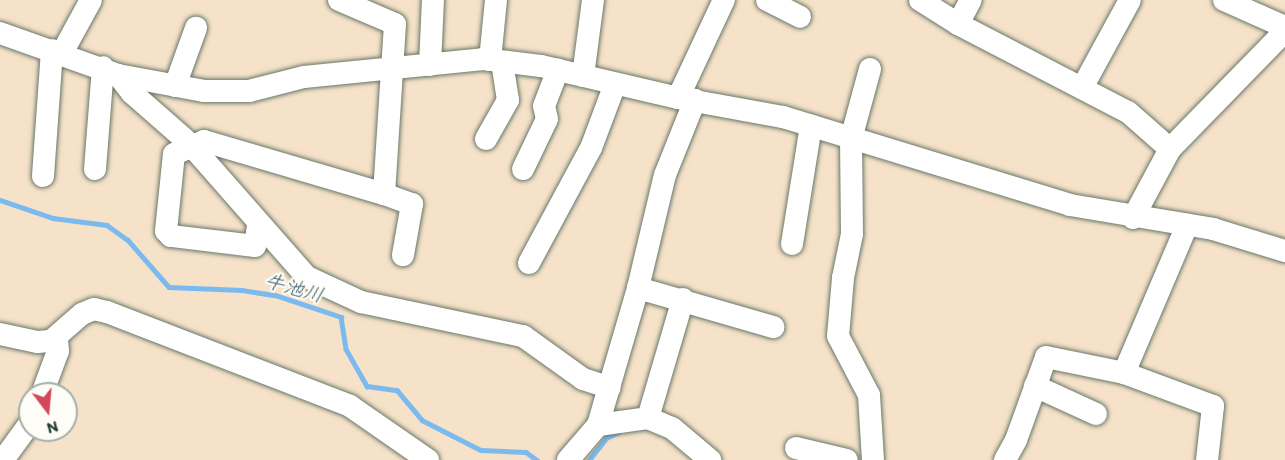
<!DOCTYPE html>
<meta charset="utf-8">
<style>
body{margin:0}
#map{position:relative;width:1285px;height:460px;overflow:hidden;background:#f5e2c9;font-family:Itim,"Klee One",sans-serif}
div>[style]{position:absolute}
.stream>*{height:4.5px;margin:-2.25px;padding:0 2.25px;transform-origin:2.25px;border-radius:2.25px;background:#7bbaef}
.roads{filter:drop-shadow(0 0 2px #6a7768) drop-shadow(0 0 2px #6a7768)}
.minor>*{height:22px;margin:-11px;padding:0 11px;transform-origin:11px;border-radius:11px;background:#fff}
span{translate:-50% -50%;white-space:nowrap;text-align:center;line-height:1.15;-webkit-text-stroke:4.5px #fdfcf7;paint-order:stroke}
.water-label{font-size:20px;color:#365c63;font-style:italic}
.north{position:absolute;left:18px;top:382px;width:60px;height:60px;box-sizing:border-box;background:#fdfcf7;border:2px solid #a4b0a9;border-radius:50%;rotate:164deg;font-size:16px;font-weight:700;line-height:24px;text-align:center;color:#1f3d34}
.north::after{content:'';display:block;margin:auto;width:21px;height:27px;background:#d1495b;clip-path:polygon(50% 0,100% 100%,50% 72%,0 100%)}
</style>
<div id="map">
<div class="stream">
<div style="left:0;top:200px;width:56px;rotate:18.8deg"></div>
<div style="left:53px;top:218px;width:54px;rotate:7.4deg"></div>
<div style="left:107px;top:225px;width:26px;rotate:36deg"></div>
<div style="left:128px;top:240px;width:62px;rotate:48.9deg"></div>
<div style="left:169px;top:287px;width:73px;rotate:2.4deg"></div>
<div style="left:242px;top:290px;width:33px;rotate:9deg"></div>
<div style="left:275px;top:295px;width:70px;rotate:18.4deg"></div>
<div style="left:341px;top:317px;width:32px;rotate:81deg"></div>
<div style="left:346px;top:349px;width:43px;rotate:60.4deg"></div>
<div style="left:367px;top:386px;width:30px;rotate:8deg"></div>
<div style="left:397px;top:390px;width:39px;rotate:50deg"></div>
<div style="left:422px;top:420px;width:66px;rotate:27deg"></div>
<div style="left:481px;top:450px;width:45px;rotate:2.5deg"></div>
<div style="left:526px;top:452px;width:14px;rotate:36deg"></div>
<div style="left:589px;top:460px;width:28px;rotate:-52deg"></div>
<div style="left:606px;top:438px;width:14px;rotate:-25deg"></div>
</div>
<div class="roads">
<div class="minor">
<div style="left:767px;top:0;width:37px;rotate:27deg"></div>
<div style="left:920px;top:0;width:45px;rotate:32.3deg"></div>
<div style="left:958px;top:24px;width:191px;rotate:27.4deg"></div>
<div style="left:1128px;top:112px;width:56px;rotate:41.4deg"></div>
<div style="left:1224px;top:0;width:67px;rotate:23.9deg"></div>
<div style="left:958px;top:24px;width:27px;rotate:-62deg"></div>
<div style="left:0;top:33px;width:125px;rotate:19.6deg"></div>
<div style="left:118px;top:75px;width:87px;rotate:10.5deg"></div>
<div style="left:204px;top:91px;width:45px"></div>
<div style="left:249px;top:91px;width:57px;rotate:-14.3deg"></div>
<div style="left:304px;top:77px;width:180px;rotate:-5.7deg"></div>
<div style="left:483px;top:59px;width:58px;rotate:6.9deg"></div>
<div style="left:541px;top:66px;width:141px;rotate:13.1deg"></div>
<div style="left:678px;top:98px;width:107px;rotate:10.3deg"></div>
<div style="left:783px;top:117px;width:300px;rotate:17deg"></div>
<div style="left:1070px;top:205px;width:145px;rotate:9.5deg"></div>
<div style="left:1213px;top:229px;width:75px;rotate:17deg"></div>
<div style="left:62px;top:53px;width:60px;rotate:-61.3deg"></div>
<div style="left:490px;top:60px;width:60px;rotate:-84.3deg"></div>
<div style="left:430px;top:65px;width:65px;rotate:-87.4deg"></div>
<div style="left:870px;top:69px;width:73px;rotate:105.2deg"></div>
<div style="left:851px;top:139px;width:95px;rotate:89.4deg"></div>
<div style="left:852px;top:234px;width:45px;rotate:101.6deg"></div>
<div style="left:843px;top:278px;width:58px;rotate:94.9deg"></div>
<div style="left:838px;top:336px;width:67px;rotate:62.3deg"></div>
<div style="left:869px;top:395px;width:65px;rotate:86.5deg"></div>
<div style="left:118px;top:75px;width:23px;rotate:52deg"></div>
<div style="left:132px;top:93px;width:77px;rotate:41.3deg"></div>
<div style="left:190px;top:144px;width:177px;rotate:48.7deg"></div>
<div style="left:307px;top:277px;width:60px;rotate:24.8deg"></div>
<div style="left:361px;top:302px;width:166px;rotate:11.9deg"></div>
<div style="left:523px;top:336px;width:74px;rotate:35.6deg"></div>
<div style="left:583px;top:379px;width:28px;rotate:18deg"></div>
<div style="left:583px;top:76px;width:77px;rotate:-82.5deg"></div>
<div style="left:175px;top:86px;width:62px;rotate:-70.1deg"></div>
<div style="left:1082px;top:88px;width:100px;rotate:-61.4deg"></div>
<div style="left:678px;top:98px;width:108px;rotate:-64.9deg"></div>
<div style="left:486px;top:139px;width:45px;rotate:-60.6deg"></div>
<div style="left:508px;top:100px;width:38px;rotate:-99deg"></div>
<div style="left:95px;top:169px;width:102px;rotate:-85.5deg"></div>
<div style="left:523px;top:169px;width:55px;rotate:-64.4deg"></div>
<div style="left:547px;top:119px;width:13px;rotate:-103deg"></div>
<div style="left:544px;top:106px;width:39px;rotate:-69deg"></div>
<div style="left:43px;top:176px;width:126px;rotate:-85.9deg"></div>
<div style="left:384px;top:194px;width:30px;rotate:20deg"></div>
<div style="left:412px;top:204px;width:52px;rotate:100deg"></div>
<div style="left:1133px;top:218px;width:78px;rotate:-61.8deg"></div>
<div style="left:1170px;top:149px;width:165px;rotate:-45.7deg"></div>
<div style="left:258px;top:226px;width:20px;rotate:99deg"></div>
<div style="left:255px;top:246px;width:85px;rotate:-173.2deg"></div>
<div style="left:171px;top:236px;width:7px;rotate:-135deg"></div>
<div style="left:166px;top:231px;width:77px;rotate:-84.1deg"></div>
<div style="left:174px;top:154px;width:33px;rotate:-23deg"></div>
<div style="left:204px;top:141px;width:188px;rotate:16.4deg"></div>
<div style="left:384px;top:194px;width:170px;rotate:-86.3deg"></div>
<div style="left:395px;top:24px;width:61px;rotate:-156.8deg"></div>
<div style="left:792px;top:244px;width:120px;rotate:-80.9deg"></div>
<div style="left:529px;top:263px;width:131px;rotate:-61.7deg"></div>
<div style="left:591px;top:148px;width:68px;rotate:-69.4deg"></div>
<div style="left:638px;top:288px;width:141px;rotate:16.1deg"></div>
<div style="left:0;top:334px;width:38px;rotate:12deg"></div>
<div style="left:37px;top:342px;width:14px;rotate:-4deg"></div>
<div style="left:51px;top:341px;width:41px;rotate:-41.1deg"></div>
<div style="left:82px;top:314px;width:13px;rotate:-23deg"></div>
<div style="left:94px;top:309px;width:13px;rotate:13deg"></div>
<div style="left:107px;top:312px;width:261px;rotate:21.1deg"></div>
<div style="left:350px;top:406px;width:95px;rotate:34.7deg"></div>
<div style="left:1124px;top:373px;width:161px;rotate:-66.9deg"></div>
<div style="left:1035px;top:386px;width:67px;rotate:24.7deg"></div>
<div style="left:42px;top:394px;width:46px;rotate:-69.6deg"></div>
<div style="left:58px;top:351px;width:12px;rotate:-95deg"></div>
<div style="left:648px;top:418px;width:124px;rotate:-73.6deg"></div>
<div style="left:598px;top:425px;width:50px;rotate:-8deg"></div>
<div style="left:648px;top:418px;width:26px;rotate:23deg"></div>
<div style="left:672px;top:428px;width:50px;rotate:40.1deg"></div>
<div style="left:796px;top:448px;width:52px;rotate:13.2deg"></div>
<div style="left:3px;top:460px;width:46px;rotate:-53.9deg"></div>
<div style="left:568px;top:460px;width:46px;rotate:-49.4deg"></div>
<div style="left:598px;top:425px;width:143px;rotate:-73.7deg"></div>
<div style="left:638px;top:288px;width:116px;rotate:-76.6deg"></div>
<div style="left:665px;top:175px;width:81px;rotate:-68.2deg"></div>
<div style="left:1005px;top:460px;width:23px;rotate:-61deg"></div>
<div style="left:1016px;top:440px;width:88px;rotate:-70.1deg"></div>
<div style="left:1046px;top:357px;width:80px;rotate:11.6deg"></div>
<div style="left:1124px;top:373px;width:95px;rotate:20.3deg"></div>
<div style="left:1213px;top:406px;width:54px;rotate:96.3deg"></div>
</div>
</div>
<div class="water-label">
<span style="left:294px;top:288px;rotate:16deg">牛池川</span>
</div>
<div class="north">N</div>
</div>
